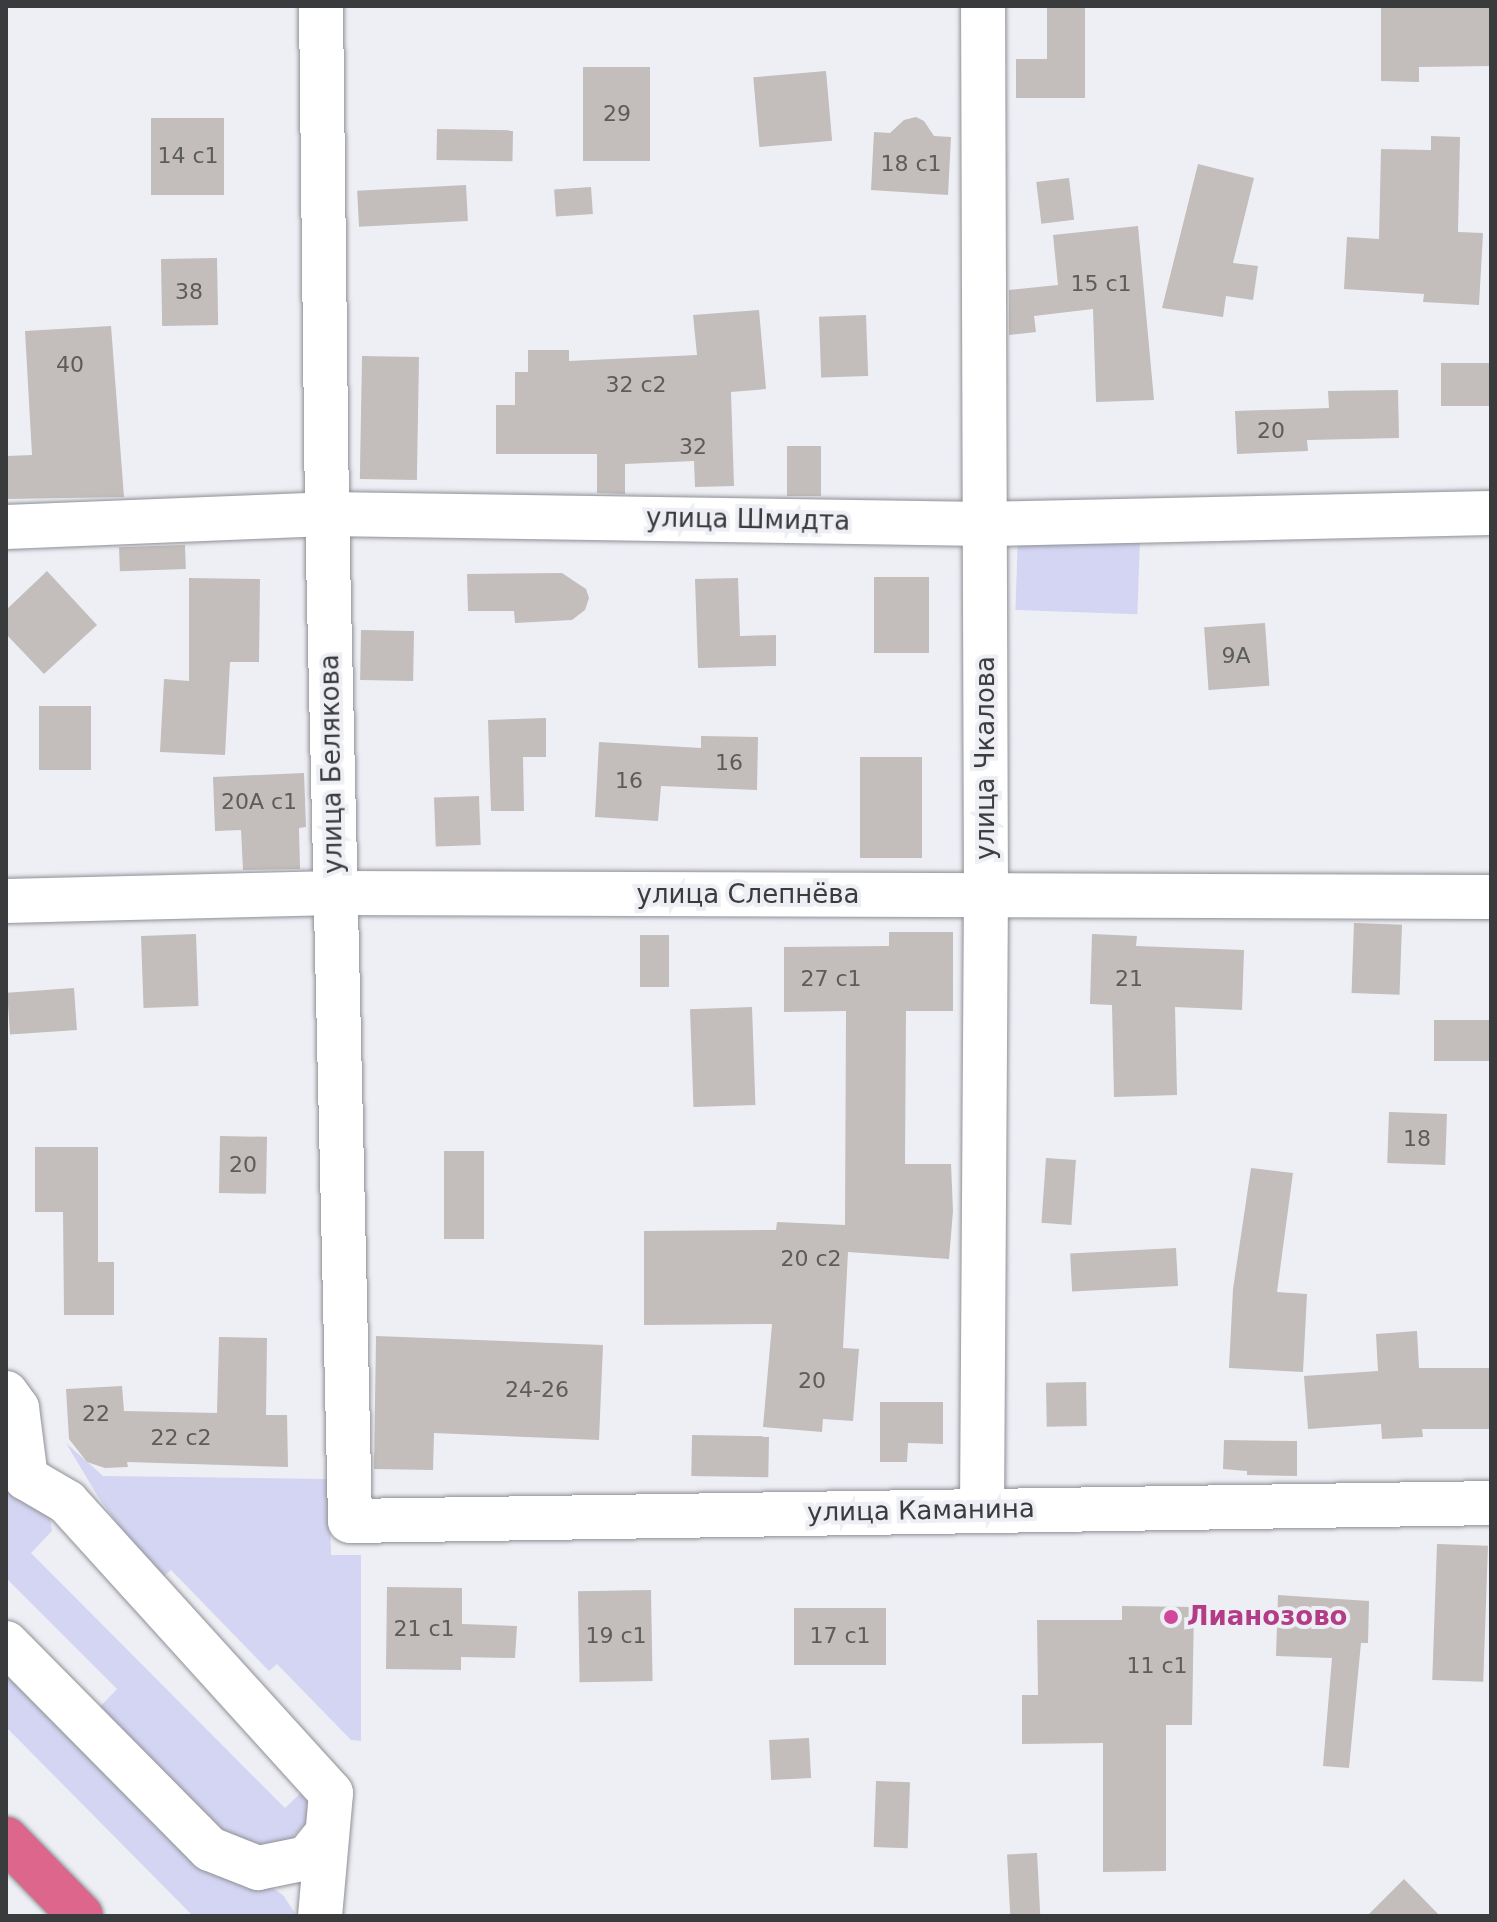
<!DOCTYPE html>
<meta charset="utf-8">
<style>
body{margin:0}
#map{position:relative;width:1497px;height:1922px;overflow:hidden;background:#eeeff5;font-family:"DejaVu Sans",sans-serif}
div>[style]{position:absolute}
.green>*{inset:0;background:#d3d5f2;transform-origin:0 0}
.building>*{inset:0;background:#c3bdbb;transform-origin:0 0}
.roads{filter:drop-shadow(0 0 2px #8f9095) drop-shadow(0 0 2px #8f9095)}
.minor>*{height:44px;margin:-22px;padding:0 22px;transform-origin:22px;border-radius:22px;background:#fff}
.highway>*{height:44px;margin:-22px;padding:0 22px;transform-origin:22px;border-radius:22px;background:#dd678c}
.dots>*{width:22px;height:22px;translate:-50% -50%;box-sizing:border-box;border:4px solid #eeeff5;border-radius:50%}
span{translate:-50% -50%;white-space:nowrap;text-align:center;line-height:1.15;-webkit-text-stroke:8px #eeeff5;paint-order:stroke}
.number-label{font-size:22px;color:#5c5c5c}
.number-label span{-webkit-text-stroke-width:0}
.street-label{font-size:26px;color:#3a3b3d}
.hotel-label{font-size:26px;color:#b23c85;font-weight:700}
.left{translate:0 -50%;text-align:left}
.frame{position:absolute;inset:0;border:8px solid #3a3b3d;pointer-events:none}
</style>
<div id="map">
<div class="green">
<div style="left:1018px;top:536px;width:122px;height:74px;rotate:2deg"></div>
<div style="clip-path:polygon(66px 1443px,103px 1476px,329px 1479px,331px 1555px,361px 1555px,361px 1741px,351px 1740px,277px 1664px,269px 1671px,171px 1570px,164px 1576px,151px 1571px,97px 1495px)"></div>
<div style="clip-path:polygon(6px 1477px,50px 1516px,52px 1531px,31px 1553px,285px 1808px,310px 1784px,307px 1822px,287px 1843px,242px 1850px,94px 1713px,117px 1689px,6px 1578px)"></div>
<div style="clip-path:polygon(6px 1652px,262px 1881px,283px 1895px,297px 1916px,193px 1916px,6px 1727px)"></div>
</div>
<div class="building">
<div style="clip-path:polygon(1047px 6px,1085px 6px,1085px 98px,1016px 98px,1016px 59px,1047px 59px)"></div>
<div style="clip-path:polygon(1491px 6px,1491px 66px,1419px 67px,1419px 82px,1381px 81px,1381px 7px)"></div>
<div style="left:583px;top:67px;width:67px;height:94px"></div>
<div style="left:826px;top:71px;width:70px;height:73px;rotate:85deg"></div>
<div style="clip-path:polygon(916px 117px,924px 121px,934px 136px,951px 137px,948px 195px,871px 190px,874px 132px,890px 133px,904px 120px)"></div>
<div style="left:151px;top:118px;width:73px;height:77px"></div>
<div style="left:437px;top:129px;width:76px;height:31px;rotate:1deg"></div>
<div style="clip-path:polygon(1431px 136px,1460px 137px,1458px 232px,1483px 233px,1479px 305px,1423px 302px,1424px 294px,1344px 289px,1347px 237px,1379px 239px,1381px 149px,1431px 150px)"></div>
<div style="clip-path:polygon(1198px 164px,1254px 178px,1233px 263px,1258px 266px,1253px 300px,1226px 296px,1223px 317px,1162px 308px)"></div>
<div style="left:1069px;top:178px;width:42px;height:33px;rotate:83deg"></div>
<div style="left:466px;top:185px;width:36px;height:109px;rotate:87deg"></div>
<div style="left:591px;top:187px;width:27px;height:37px;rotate:86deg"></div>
<div style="clip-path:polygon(1138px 226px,1154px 400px,1096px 402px,1093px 309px,1034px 316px,1036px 332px,1009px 335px,1009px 290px,1058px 285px,1053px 235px)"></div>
<div style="left:217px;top:258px;width:67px;height:56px;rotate:89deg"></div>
<div style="clip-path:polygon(759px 310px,766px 389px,731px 392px,734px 486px,695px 487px,694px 461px,625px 464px,625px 494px,597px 493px,597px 454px,496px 454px,496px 405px,515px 405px,515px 372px,528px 372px,528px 350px,569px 350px,569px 361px,697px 355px,693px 315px)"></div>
<div style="left:866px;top:315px;width:61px;height:47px;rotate:88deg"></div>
<div style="clip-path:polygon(111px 326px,124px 497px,6px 499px,6px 456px,32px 455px,25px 331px)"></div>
<div style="left:419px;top:357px;width:123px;height:57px;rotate:91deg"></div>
<div style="left:1491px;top:363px;width:43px;height:50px;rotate:90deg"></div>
<div style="clip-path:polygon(1398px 390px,1399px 438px,1307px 440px,1308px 451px,1237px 454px,1235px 411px,1329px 408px,1328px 391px)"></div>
<div style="left:787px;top:446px;width:34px;height:50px"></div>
<div style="left:185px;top:545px;width:24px;height:66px;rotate:88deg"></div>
<div style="clip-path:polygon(47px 571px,97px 625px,44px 674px,6px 634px,6px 610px)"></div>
<div style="clip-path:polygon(562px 573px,586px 589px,589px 598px,585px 610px,572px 620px,515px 623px,514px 611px,468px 611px,467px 574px)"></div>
<div style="left:874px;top:577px;width:55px;height:76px"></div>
<div style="clip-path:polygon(189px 578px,260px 579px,259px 662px,230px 662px,225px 755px,160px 752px,164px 679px,189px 681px)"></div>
<div style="clip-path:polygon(738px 578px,740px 636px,776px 635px,776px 666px,698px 668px,695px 579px)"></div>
<div style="left:1265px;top:623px;width:63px;height:61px;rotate:86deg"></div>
<div style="left:361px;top:630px;width:53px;height:50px;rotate:1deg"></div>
<div style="left:39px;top:706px;width:52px;height:64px"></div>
<div style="clip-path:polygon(546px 718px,546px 757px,523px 757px,524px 811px,491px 811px,488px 720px)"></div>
<div style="clip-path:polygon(701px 736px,758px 737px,757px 790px,661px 786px,658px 821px,595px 817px,599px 742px,701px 748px)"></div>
<div style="left:860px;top:757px;width:62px;height:101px"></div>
<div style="clip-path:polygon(304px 773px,306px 827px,299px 828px,300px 869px,243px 870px,241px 830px,215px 831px,213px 777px)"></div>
<div style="left:479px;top:796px;width:49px;height:45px;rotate:88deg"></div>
<div style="left:1354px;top:923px;width:48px;height:70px;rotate:2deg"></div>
<div style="clip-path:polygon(889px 932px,953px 932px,953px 1011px,906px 1011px,905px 1164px,951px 1164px,953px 1211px,949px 1259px,848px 1252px,843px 1348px,859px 1349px,853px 1421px,823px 1419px,822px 1432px,763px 1427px,772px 1324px,644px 1325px,644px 1231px,776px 1230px,777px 1222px,845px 1225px,846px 1011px,784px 1012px,784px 947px,889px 946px)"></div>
<div style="left:196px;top:934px;width:72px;height:55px;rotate:88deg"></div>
<div style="clip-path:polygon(1092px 934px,1137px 936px,1136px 946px,1244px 950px,1242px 1010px,1175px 1007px,1177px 1095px,1114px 1097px,1112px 1005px,1090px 1004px)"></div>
<div style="left:640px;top:935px;width:29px;height:52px"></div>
<div style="left:74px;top:988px;width:42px;height:67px;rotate:86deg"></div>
<div style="left:752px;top:1007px;width:98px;height:62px;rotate:88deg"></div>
<div style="left:1491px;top:1020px;width:41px;height:57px;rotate:90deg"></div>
<div style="left:1389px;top:1112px;width:58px;height:51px;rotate:2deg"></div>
<div style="left:220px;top:1136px;width:47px;height:57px;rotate:1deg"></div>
<div style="clip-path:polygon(35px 1147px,98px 1147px,98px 1262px,114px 1262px,114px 1315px,64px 1315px,63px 1212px,35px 1212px)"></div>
<div style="left:444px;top:1151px;width:40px;height:88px"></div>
<div style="left:1046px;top:1158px;width:30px;height:65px;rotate:4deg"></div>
<div style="clip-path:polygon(1251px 1168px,1293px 1173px,1277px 1292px,1307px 1294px,1303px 1372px,1229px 1368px,1233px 1289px)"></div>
<div style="left:1176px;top:1248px;width:38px;height:106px;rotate:87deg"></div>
<div style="clip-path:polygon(1417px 1331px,1419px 1368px,1490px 1368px,1490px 1429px,1422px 1429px,1423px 1437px,1382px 1439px,1381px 1424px,1308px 1429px,1304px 1376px,1378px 1371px,1376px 1334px)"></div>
<div style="clip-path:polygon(376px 1336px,603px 1345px,599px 1440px,434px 1433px,433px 1470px,374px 1469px)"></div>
<div style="clip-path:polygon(219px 1337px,267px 1338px,266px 1415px,287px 1415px,288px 1467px,127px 1462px,128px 1467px,105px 1468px,87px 1462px,69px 1439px,66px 1389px,122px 1386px,124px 1411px,217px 1413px)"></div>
<div style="left:1086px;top:1382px;width:44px;height:40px;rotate:89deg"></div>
<div style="clip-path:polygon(880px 1402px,943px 1402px,943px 1444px,908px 1443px,907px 1462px,880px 1462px)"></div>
<div style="left:692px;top:1435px;width:77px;height:41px;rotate:1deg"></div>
<div style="clip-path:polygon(1224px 1440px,1297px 1441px,1297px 1476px,1247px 1475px,1247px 1471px,1223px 1469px)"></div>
<div style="left:1437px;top:1544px;width:51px;height:136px;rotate:2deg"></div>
<div style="clip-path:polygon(387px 1587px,462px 1588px,462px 1624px,517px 1626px,515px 1658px,461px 1657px,461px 1670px,386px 1669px)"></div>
<div style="left:651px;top:1590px;width:91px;height:73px;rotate:89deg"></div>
<div style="clip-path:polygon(1278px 1595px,1369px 1601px,1368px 1643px,1361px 1643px,1349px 1768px,1323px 1766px,1332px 1658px,1276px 1656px)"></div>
<div style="clip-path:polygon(1122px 1606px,1194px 1607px,1192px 1725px,1166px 1725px,1166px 1871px,1103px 1872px,1103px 1743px,1022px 1744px,1022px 1695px,1038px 1695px,1037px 1620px,1122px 1620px)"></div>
<div style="left:794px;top:1608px;width:92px;height:57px"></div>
<div style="left:809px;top:1738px;width:40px;height:40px;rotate:87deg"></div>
<div style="left:876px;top:1781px;width:34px;height:66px;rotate:2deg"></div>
<div style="left:1037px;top:1853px;width:63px;height:30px;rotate:87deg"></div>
<div style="clip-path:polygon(1404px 1879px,1440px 1916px,1367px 1916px)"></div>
</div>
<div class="roads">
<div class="minor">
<div style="left:321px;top:6px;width:508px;rotate:89.32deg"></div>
<div style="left:327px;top:514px;width:1007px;rotate:88.69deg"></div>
<div style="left:350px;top:1521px;width:1141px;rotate:-0.9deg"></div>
<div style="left:6px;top:527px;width:321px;rotate:-2.3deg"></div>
<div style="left:327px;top:514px;width:659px;rotate:0.87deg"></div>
<div style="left:986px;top:524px;width:505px;rotate:-1.25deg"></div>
<div style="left:6px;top:901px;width:329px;rotate:-1.4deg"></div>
<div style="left:335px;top:893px;width:1156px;rotate:0.2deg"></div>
<div style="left:6px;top:1393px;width:19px;rotate:54deg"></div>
<div style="left:17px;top:1408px;width:71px;rotate:82.7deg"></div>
<div style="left:26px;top:1478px;width:48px;rotate:30.3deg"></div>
<div style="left:67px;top:1502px;width:393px;rotate:47.8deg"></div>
<div style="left:331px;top:1793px;width:123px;rotate:95.1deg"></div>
<div style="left:982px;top:1510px;width:614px;rotate:-89.63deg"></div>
<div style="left:986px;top:896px;width:890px;rotate:-90.19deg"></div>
<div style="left:6px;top:1643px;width:290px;rotate:45.3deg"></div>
<div style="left:210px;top:1849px;width:52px;rotate:21.6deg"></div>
<div style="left:258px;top:1868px;width:50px;rotate:-11.5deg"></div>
<div style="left:307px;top:1858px;width:32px;rotate:-51deg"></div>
</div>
<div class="highway">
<div style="left:6px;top:1839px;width:107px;rotate:45.8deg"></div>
</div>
</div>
<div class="dots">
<div style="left:1171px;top:1617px;background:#d1479c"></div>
</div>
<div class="number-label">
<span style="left:617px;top:114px">29</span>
<span style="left:188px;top:156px">14 с1</span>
<span style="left:911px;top:164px">18 с1</span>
<span style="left:1101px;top:284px">15 с1</span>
<span style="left:189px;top:292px">38</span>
<span style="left:70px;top:365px">40</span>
<span style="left:636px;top:385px">32 с2</span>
<span style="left:1271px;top:431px">20</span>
<span style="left:693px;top:447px">32</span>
<span style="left:1236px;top:656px">9А</span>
<span style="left:729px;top:763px">16</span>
<span style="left:629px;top:781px">16</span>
<span style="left:259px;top:802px">20А с1</span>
<span style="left:831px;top:979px">27 с1</span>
<span style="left:1129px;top:979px">21</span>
<span style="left:1417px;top:1139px">18</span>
<span style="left:243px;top:1165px">20</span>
<span style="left:811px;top:1259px">20 с2</span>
<span style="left:812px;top:1381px">20</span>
<span style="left:537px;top:1390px">24-26</span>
<span style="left:96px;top:1414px">22</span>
<span style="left:181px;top:1438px">22 с2</span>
<span style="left:424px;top:1629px">21 с1</span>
<span style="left:616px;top:1636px">19 с1</span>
<span style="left:840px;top:1636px">17 с1</span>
<span style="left:1157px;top:1666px">11 с1</span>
</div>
<div class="street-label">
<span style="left:748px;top:520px;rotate:1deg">улица Шмидта</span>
<span style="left:986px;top:758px;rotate:-90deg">улица Чкалова</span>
<span style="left:332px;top:764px;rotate:-91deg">улица Белякова</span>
<span style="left:748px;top:895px">улица Слепнёва</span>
<span style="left:921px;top:1511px;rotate:-1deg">улица Каманина</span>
</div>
<div class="hotel-label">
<span class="left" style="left:1187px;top:1617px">Лианозово</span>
</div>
<div class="frame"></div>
</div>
